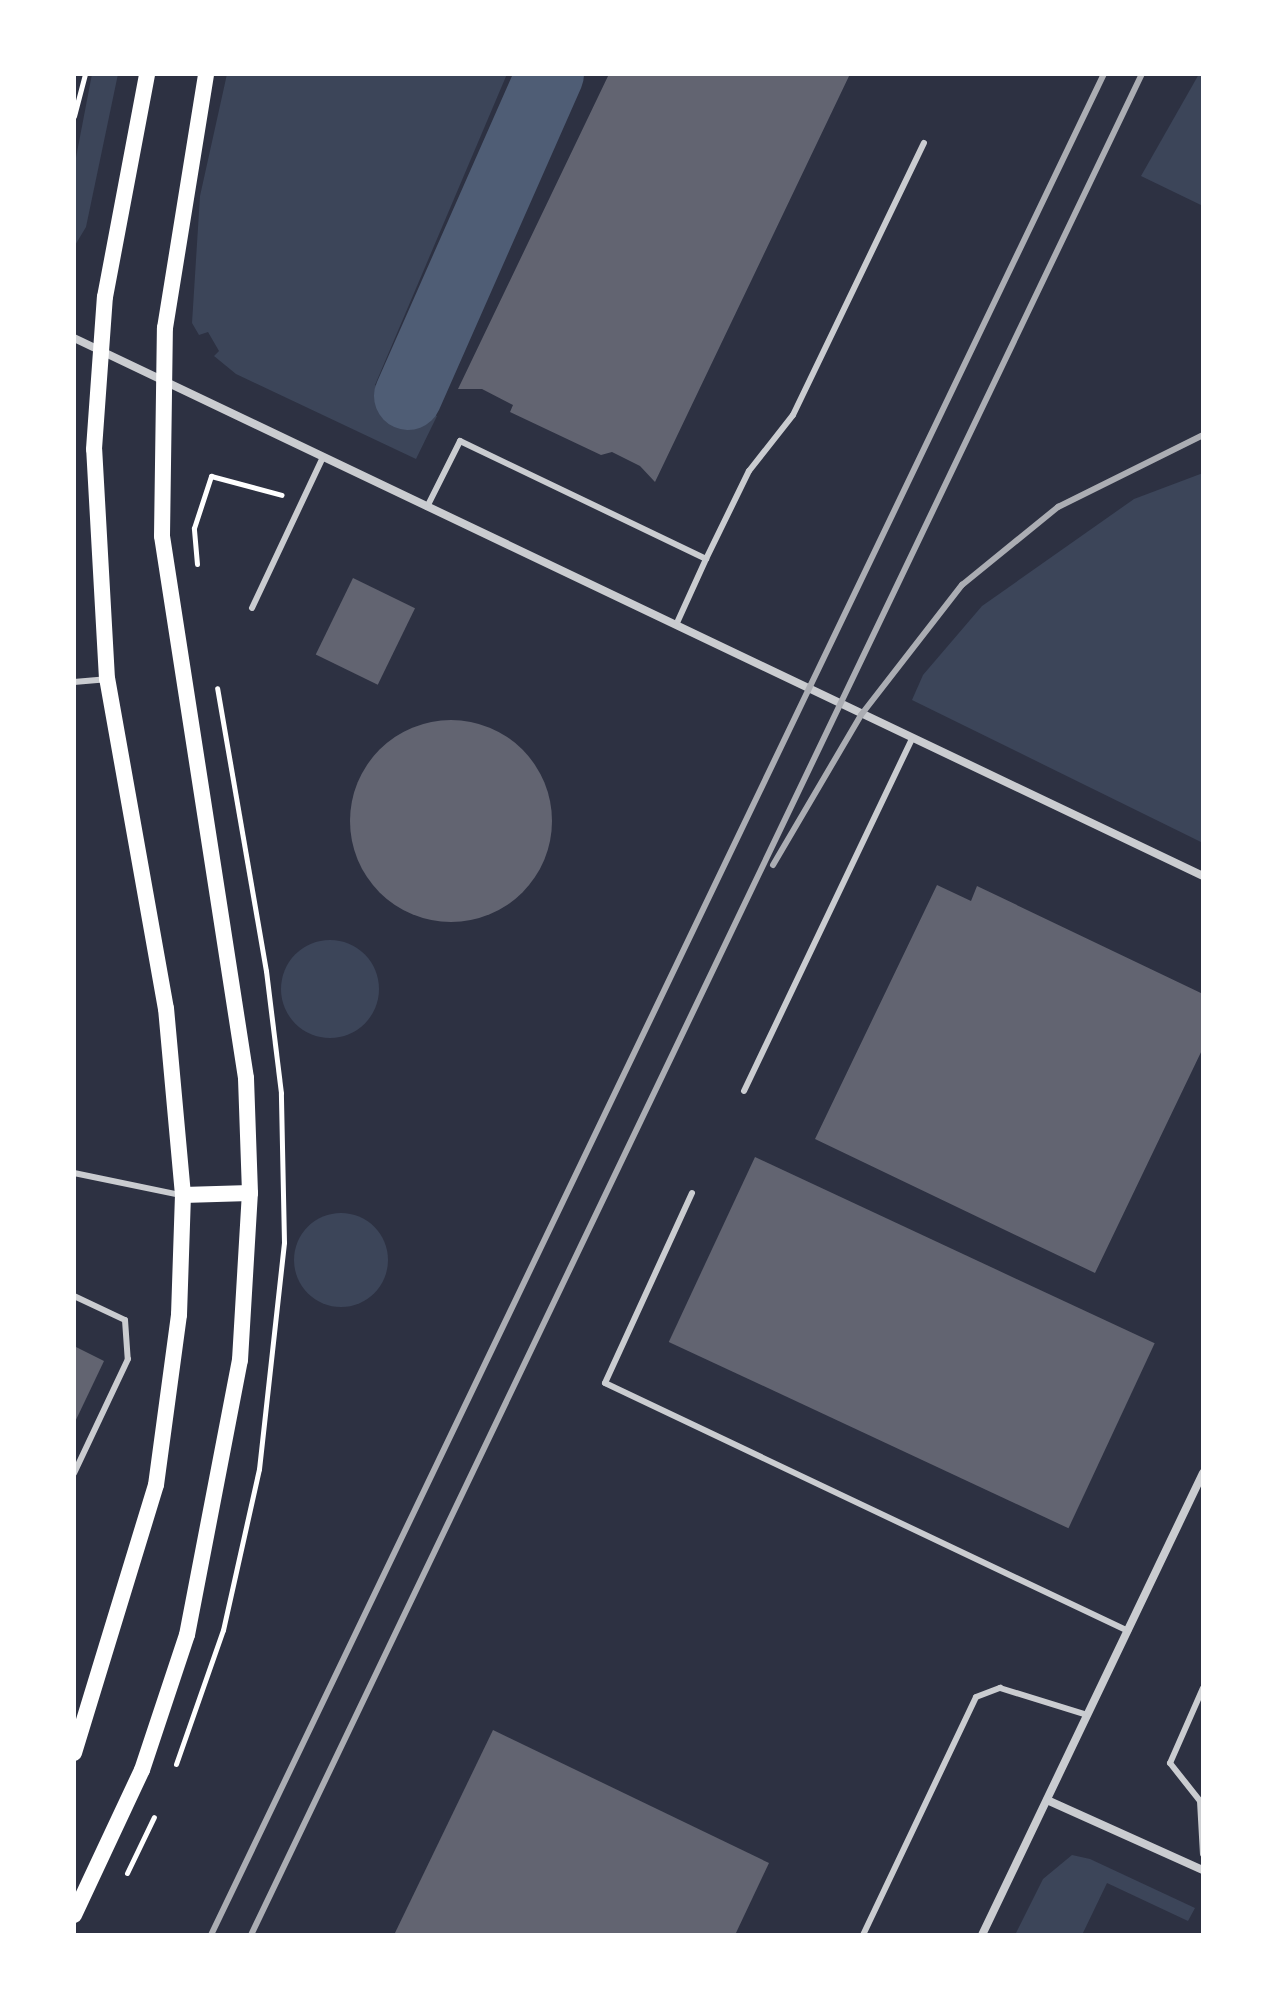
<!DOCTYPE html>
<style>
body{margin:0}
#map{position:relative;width:1277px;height:2009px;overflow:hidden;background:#2d3142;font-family:Overpass,sans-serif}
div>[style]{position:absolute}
.green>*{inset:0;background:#3c4559}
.round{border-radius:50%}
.river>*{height:68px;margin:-34px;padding:0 34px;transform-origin:34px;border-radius:34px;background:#4f5d75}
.building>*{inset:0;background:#626471;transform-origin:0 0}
.path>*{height:5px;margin:-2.5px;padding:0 2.5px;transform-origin:2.5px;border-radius:2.5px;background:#fff}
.service>*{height:6px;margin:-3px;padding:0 3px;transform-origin:3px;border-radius:3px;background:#caccd0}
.minor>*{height:8px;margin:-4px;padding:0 4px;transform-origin:4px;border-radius:4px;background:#caccd0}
.secondary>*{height:16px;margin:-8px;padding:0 8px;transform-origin:8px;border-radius:8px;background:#fff}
.rail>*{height:6px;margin:-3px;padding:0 3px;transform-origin:3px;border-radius:3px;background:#abadb3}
span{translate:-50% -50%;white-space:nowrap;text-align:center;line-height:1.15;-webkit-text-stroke:6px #fff;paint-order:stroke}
.frame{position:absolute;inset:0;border:76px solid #fff;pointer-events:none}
</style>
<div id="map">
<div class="green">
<div style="clip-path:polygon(92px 74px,118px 74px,86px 227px,74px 247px,74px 168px)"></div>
<div style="clip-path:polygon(227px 74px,507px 74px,375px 385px,437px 416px,416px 459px,236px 374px,214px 356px,219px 351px,208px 332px,199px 335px,192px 323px,200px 196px)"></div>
<div style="clip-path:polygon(1199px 74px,1203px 74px,1203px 206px,1141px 176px)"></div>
<div style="clip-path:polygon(1203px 473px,1203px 843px,912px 700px,923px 675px,982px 606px,1134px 499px)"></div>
<div class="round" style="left:281px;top:940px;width:98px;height:98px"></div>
<div class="round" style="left:294px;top:1213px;width:94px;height:94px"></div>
<div style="clip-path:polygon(1072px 1855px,1090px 1859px,1195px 1908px,1188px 1921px,1107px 1883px,1082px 1935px,1015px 1935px,1043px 1879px)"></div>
</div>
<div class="river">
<div style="left:408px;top:396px;width:352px;rotate:-66.2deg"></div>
</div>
<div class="building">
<div style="clip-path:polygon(609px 74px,850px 74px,655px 482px,640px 466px,612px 452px,601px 455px,510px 412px,513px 405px,482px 389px,458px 389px)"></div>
<div style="left:353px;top:578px;width:69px;height:85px;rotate:26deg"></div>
<div class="round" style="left:350px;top:720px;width:202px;height:202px"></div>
<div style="clip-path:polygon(937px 885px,971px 901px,977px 886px,1203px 994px,1203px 1048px,1095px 1273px,815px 1139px)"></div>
<div style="left:755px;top:1157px;width:441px;height:204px;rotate:25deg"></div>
<div style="clip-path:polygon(74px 1346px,104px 1361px,74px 1424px)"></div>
<div style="clip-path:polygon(493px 1730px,769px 1863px,735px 1935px,394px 1935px)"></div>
</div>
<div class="path">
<div style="left:74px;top:116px;width:43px;rotate:-75.3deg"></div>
<div style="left:197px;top:564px;width:36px;rotate:-95deg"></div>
<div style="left:194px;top:528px;width:55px;rotate:-71.9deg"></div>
<div style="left:211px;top:476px;width:73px;rotate:15deg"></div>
<div style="left:176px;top:1764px;width:142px;rotate:-70.7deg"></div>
<div style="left:223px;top:1630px;width:165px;rotate:-77.4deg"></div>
<div style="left:259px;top:1469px;width:228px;rotate:-83.7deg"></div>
<div style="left:284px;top:1242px;width:149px;rotate:-91.2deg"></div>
<div style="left:281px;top:1093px;width:123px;rotate:-97deg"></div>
<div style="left:266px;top:971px;width:287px;rotate:-99.8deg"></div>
<div style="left:127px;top:1873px;width:62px;rotate:-64.3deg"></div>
</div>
<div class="service">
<div style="left:427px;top:507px;width:74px;rotate:-63.4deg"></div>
<div style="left:460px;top:441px;width:273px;rotate:25.6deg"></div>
<div style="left:706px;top:559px;width:72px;rotate:114.4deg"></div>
<div style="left:706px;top:559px;width:98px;rotate:-64deg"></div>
<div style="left:749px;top:471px;width:71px;rotate:-51.8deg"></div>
<div style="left:793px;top:415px;width:302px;rotate:-64.3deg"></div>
<div style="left:252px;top:608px;width:167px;rotate:-64.8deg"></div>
<div style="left:74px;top:682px;width:32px;rotate:-5deg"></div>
<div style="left:744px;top:1091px;width:391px;rotate:-64.5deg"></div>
<div style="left:74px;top:1173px;width:108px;rotate:11.7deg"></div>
<div style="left:692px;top:1193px;width:209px;rotate:114.6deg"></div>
<div style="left:605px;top:1383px;width:579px;rotate:25.37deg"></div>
<div style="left:74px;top:1296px;width:56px;rotate:25.2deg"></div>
<div style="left:125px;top:1320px;width:39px;rotate:86deg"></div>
<div style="left:128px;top:1359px;width:126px;rotate:115.3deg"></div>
<div style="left:1203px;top:1688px;width:82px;rotate:113.7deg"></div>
<div style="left:1170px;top:1763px;width:48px;rotate:51.7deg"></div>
<div style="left:1200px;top:1801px;width:53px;rotate:86.8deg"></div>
<div style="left:863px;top:1935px;width:263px;rotate:-64.6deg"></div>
<div style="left:976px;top:1697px;width:26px;rotate:-21deg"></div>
<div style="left:1000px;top:1688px;width:91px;rotate:17.2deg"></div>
</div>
<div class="minor">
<div style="left:74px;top:338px;width:1251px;rotate:25.48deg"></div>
<div style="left:1047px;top:1800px;width:171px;rotate:24.2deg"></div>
<div style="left:982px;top:1935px;width:512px;rotate:-64.44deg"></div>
</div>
<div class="secondary">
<div style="left:183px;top:1195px;width:67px;rotate:-1.7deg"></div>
<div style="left:74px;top:1753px;width:280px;rotate:-73deg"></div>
<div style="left:156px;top:1485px;width:172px;rotate:-82.3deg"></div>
<div style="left:179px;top:1315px;width:120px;rotate:-88.1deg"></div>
<div style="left:183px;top:1195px;width:187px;rotate:-95.2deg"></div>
<div style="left:166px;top:1009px;width:335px;rotate:-100.1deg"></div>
<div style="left:107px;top:679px;width:230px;rotate:-93.2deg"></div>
<div style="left:94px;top:449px;width:152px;rotate:-85.9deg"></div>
<div style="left:105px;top:297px;width:227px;rotate:-79.3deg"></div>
<div style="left:74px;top:1915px;width:160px;rotate:-64.9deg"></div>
<div style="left:142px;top:1770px;width:142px;rotate:-71.6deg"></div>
<div style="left:187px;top:1635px;width:280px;rotate:-79.1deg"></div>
<div style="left:240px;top:1360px;width:167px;rotate:-86.6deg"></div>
<div style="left:250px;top:1193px;width:115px;rotate:-92deg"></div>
<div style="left:246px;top:1078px;width:548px;rotate:-98.81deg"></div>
<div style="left:162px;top:536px;width:208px;rotate:-89.2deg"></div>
<div style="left:165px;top:328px;width:257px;rotate:-80.8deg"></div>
</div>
<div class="rail">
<div style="left:773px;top:865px;width:174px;rotate:-59.6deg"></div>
<div style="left:861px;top:715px;width:165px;rotate:-52.2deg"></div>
<div style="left:962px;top:585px;width:124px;rotate:-39.1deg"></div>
<div style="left:1058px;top:507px;width:162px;rotate:-26.4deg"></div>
<div style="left:211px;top:1935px;width:2064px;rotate:-64.37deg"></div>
<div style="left:251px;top:1935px;width:2063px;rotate:-64.42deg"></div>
</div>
<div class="frame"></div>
</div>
